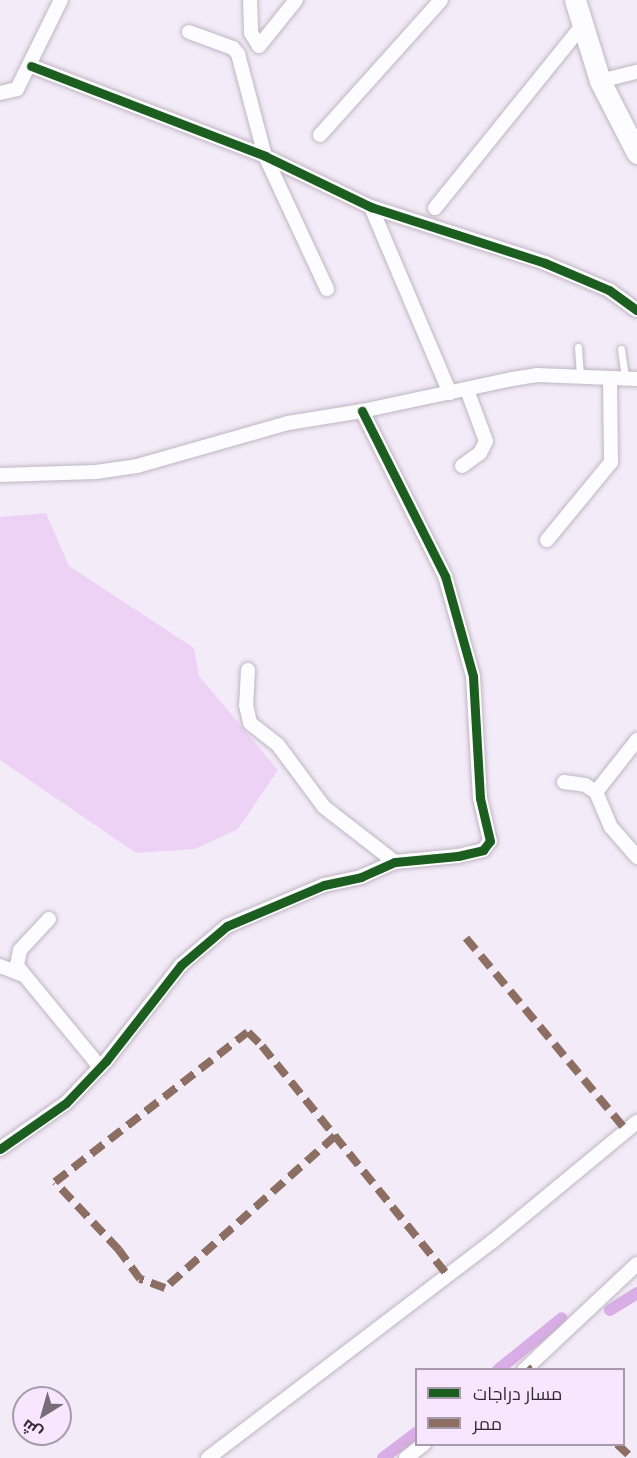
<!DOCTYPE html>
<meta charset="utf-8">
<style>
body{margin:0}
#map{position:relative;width:637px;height:1458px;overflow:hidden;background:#f4ebf8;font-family:Figtree,Cairo,sans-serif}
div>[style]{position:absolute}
.green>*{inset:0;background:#edd2f6}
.canal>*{height:12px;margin:-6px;padding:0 6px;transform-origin:6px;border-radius:6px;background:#d9ade5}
.roads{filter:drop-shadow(0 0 2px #beb6c1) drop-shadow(0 0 2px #beb6c1)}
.lane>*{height:7px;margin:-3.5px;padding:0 3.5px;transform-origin:3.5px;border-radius:3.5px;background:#fdfcfe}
.street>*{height:14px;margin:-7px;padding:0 7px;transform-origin:7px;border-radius:7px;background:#fdfcfe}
.primary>*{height:21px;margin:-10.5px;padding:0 10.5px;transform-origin:10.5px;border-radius:10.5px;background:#fdfcfe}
.quiet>*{height:8px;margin-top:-4px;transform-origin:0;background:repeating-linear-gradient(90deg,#8d6e63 0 15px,transparent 0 23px)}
.cycleway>*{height:9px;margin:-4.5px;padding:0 4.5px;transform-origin:4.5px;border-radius:4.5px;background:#1b5e20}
span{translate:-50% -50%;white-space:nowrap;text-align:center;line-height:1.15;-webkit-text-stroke:4.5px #f7e6fd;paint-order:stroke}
.legend{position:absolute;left:415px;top:1368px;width:210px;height:78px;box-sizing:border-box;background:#f7e6fd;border:2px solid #a89aad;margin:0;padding:8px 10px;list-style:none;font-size:18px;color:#322934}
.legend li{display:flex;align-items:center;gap:12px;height:30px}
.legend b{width:30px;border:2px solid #a89aad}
.north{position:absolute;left:12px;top:1386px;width:60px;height:60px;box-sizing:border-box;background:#f7e6fd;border:2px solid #a89aad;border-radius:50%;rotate:217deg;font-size:16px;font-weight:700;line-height:24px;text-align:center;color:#322934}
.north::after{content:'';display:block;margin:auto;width:21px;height:27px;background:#766d79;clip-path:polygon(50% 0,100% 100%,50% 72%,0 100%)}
</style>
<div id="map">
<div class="green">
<div style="clip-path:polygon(46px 513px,69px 566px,194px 648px,199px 676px,278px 770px,238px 829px,195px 849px,136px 853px,0 760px,0 517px)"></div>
</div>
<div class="canal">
<div style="left:610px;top:1310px;width:32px;rotate:-32deg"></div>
<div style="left:498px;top:1370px;width:82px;rotate:-39.1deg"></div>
<div style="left:383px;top:1458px;width:41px;rotate:-37.1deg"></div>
</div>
<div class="roads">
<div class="lane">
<div style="left:578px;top:347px;width:29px;rotate:86deg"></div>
<div style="left:621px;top:349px;width:30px;rotate:82deg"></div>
</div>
<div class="street">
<div style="left:250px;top:0;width:33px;rotate:88deg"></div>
<div style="left:251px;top:33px;width:15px;rotate:58deg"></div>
<div style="left:259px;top:46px;width:59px;rotate:-51.2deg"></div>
<div style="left:189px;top:32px;width:47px;rotate:20deg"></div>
<div style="left:233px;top:48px;width:8px;rotate:50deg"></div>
<div style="left:238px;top:54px;width:106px;rotate:75.2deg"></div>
<div style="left:265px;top:156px;width:147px;rotate:65deg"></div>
<div style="left:31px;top:66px;width:251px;rotate:21deg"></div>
<div style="left:265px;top:156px;width:118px;rotate:25.7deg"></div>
<div style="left:371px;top:207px;width:183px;rotate:17.8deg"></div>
<div style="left:545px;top:263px;width:69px;rotate:22.9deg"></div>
<div style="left:609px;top:290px;width:34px;rotate:36deg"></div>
<div style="left:600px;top:81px;width:38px;rotate:-14deg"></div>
<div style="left:0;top:93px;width:17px;rotate:-13deg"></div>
<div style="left:17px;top:89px;width:99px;rotate:-63.7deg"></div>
<div style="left:320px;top:135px;width:181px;rotate:-48.1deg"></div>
<div style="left:371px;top:207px;width:202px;rotate:67deg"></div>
<div style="left:435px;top:208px;width:233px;rotate:-51.1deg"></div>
<div style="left:462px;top:466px;width:22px;rotate:-36deg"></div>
<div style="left:480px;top:453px;width:13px;rotate:-63deg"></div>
<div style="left:486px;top:441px;width:54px;rotate:-110.4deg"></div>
<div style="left:0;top:475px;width:96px;rotate:-1.8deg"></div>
<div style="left:96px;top:472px;width:41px;rotate:-8.3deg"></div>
<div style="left:137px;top:466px;width:157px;rotate:-15.9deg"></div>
<div style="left:288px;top:423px;width:75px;rotate:-9.2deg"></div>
<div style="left:362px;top:411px;width:153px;rotate:-12deg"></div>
<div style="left:512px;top:379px;width:25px;rotate:-9deg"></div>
<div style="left:537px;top:375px;width:100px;rotate:2.3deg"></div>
<div style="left:547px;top:540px;width:101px;rotate:-50.6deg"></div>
<div style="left:611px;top:462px;width:83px;rotate:-90.7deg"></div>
<div style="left:248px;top:670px;width:35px;rotate:93deg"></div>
<div style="left:246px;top:705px;width:18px;rotate:77deg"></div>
<div style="left:250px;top:723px;width:36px;rotate:38deg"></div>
<div style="left:278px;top:745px;width:77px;rotate:53.4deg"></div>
<div style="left:324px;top:807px;width:90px;rotate:37.8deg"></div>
<div style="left:637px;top:740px;width:66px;rotate:128.3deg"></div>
<div style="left:596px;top:792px;width:38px;rotate:67deg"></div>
<div style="left:611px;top:827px;width:40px;rotate:49deg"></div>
<div style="left:564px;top:782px;width:21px;rotate:8deg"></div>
<div style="left:585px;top:785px;width:13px;rotate:32deg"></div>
<div style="left:49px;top:919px;width:42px;rotate:133.1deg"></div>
<div style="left:20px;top:950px;width:16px;rotate:101deg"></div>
<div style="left:17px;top:966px;width:131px;rotate:50.6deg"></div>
<div style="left:0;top:966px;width:25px;rotate:21deg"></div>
<div style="left:0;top:1149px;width:80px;rotate:-34.9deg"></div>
<div style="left:66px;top:1103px;width:58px;rotate:-46.4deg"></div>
<div style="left:106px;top:1061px;width:122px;rotate:-52deg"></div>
<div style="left:181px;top:965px;width:60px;rotate:-40.3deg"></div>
<div style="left:227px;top:926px;width:105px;rotate:-22.9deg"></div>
<div style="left:324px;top:885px;width:38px;rotate:-12deg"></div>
<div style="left:361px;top:877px;width:37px;rotate:-24deg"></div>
<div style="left:395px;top:862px;width:63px;rotate:-5.4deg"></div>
<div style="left:458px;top:856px;width:26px;rotate:-13deg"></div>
<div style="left:483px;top:850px;width:11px;rotate:-52deg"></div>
<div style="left:490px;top:841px;width:44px;rotate:-103.1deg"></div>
<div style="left:480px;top:798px;width:122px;rotate:-93.3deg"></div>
<div style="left:473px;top:676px;width:104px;rotate:-105.6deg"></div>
<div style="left:445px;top:576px;width:185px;rotate:-116.7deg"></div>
<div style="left:524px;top:1370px;width:155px;rotate:-43.2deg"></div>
<div style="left:208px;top:1458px;width:358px;rotate:-37.3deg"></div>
<div style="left:493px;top:1241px;width:187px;rotate:-39.6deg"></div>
<div style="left:406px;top:1458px;width:23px;rotate:-38deg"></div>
</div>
<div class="primary">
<div style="left:575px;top:0;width:85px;rotate:72.8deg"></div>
<div style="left:600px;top:81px;width:81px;rotate:62.8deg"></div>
</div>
</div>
<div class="quiet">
<div style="left:466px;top:938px;width:251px;rotate:50.2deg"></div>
<div style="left:335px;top:1136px;width:228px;rotate:138.2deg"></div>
<div style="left:165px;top:1288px;width:27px;rotate:-160deg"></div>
<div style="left:140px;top:1279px;width:36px;rotate:-126deg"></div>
<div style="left:119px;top:1250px;width:93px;rotate:-133.3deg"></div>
<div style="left:55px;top:1182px;width:244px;rotate:-37.9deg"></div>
<div style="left:248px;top:1032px;width:20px;rotate:45deg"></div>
<div style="left:262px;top:1046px;width:296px;rotate:51deg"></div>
<div style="left:527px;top:1367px;width:4px;rotate:45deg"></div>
<div style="left:617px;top:1444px;width:21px;rotate:43deg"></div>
</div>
<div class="cycleway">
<div style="left:31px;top:66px;width:251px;rotate:21deg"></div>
<div style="left:265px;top:156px;width:118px;rotate:25.7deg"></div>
<div style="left:371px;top:207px;width:183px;rotate:17.8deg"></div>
<div style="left:545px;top:263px;width:69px;rotate:22.9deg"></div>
<div style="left:609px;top:290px;width:34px;rotate:36deg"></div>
<div style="left:0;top:1149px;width:80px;rotate:-34.9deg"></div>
<div style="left:66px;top:1103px;width:58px;rotate:-46.4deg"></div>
<div style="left:106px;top:1061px;width:122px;rotate:-52deg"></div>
<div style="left:181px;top:965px;width:60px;rotate:-40.3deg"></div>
<div style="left:227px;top:926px;width:105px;rotate:-22.9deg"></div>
<div style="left:324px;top:885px;width:38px;rotate:-12deg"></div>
<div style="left:361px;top:877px;width:37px;rotate:-24deg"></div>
<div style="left:395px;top:862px;width:63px;rotate:-5.4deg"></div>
<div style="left:458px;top:856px;width:26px;rotate:-13deg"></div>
<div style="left:483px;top:850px;width:11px;rotate:-52deg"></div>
<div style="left:490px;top:841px;width:44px;rotate:-103.1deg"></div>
<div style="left:480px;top:798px;width:122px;rotate:-93.3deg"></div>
<div style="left:473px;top:676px;width:104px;rotate:-105.6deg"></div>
<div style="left:445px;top:576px;width:185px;rotate:-116.7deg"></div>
</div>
<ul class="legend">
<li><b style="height:8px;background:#1b5e20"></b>مسار دراجات</li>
<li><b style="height:8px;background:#8d6e63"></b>ممر</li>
</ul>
<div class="north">ش</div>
</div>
